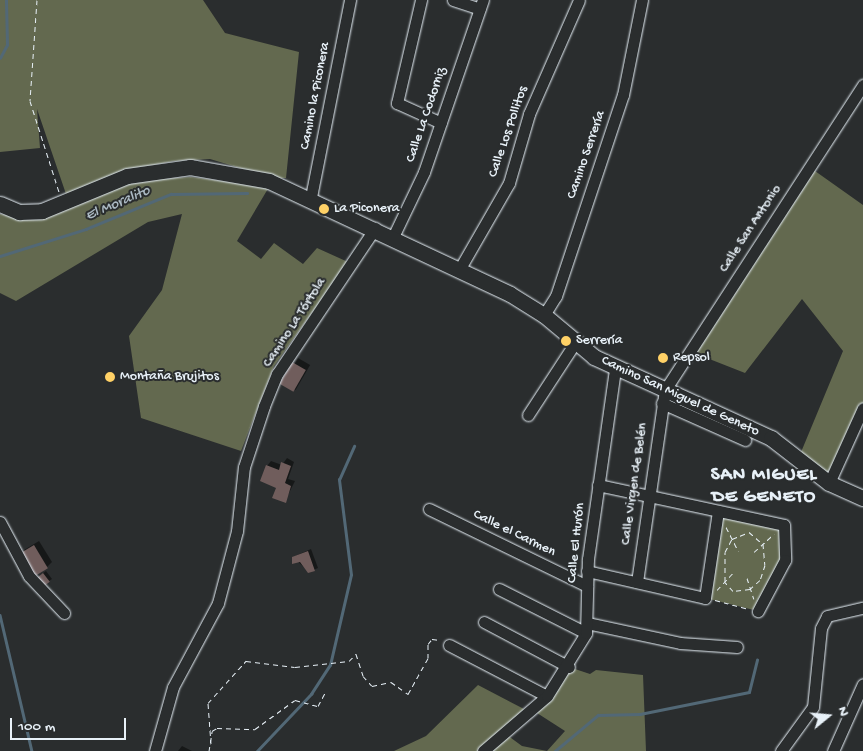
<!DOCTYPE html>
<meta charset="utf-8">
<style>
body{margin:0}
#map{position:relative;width:863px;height:751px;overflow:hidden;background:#2a2d2e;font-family:"Gochi Hand",sans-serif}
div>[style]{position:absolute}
.green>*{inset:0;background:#63694f}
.shadow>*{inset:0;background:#0007;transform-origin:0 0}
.stream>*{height:2.5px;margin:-1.25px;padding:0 1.25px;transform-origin:1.25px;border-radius:1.25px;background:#526876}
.building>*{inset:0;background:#705d5c;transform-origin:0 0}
.path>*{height:1px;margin-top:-0.5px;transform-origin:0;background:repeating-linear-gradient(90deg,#e8f1f8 0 5px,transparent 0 9px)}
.roads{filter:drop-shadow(0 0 1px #e8f1f8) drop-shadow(0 0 1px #e8f1f8)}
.minor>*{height:11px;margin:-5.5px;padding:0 5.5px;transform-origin:5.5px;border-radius:5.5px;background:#2a2d2e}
.major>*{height:15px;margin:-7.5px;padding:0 7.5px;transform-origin:7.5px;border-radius:7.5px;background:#2a2d2e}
.dots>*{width:14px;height:14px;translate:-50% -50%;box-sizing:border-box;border:2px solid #2a2d2e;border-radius:50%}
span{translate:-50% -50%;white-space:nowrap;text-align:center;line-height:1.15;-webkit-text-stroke:4px #2a2d2e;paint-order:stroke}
.street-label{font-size:14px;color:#e8f1f8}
.poi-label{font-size:14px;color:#e8f1f8}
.left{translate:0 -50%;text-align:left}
.water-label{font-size:15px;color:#acbac4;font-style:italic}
.district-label{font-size:19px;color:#e8f1f8;font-weight:700;letter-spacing:1px}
.north{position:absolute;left:803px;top:691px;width:50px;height:50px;-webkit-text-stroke:4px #2a2d2e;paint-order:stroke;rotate:73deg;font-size:14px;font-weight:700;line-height:20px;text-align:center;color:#e8f1f8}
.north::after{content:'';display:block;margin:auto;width:18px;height:22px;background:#e8f1f8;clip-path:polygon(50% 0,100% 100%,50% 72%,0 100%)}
.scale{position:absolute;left:10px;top:718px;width:116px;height:22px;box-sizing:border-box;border:2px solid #e8f1f8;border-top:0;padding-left:6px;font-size:15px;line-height:18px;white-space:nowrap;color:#e8f1f8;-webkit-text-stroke:4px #2a2d2e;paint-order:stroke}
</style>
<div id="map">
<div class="green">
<div style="clip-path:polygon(0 0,203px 0,225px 33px,299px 52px,286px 178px,274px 178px,210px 159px,174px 161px,123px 171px,66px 194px,37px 109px,40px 148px,0 152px)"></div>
<div style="clip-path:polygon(815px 171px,863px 205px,863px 412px,832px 485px,799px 457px,843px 351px,802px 299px,745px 373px,689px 351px,805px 174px)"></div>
<div style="clip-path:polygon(191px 177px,269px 187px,237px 241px,261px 259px,274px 243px,303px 264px,317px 248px,348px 262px,274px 366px,241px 451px,141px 418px,129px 336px,162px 290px,182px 214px,148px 222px,16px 301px,0 293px,0 214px,39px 219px,126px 181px)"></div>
<div style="clip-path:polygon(718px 511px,784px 525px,785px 560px,758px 611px,705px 598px)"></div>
<div style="clip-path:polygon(572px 668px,590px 674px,596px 670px,643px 675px,646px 751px,394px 751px,426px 736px,478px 685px,524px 709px,503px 732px,522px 746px,547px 751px,565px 731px,537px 713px)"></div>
</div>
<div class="shadow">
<div style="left:298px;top:358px;width:14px;height:29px;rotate:30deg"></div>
<div style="clip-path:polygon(287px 458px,294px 462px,288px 479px,295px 481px,285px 501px,267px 466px,271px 461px,282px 465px)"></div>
<div style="clip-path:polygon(39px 541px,52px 562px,47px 567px,19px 553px)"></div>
<div style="clip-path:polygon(311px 549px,318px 568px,309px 572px,293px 557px)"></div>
<div style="clip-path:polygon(46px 571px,52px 579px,49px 581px,38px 577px)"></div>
<div style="clip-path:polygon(182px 746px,192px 751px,178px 751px)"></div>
</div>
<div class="stream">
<div style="left:0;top:58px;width:15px;rotate:-62deg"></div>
<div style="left:7px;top:45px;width:45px;rotate:-91.3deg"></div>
<div style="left:0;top:256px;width:90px;rotate:-17.4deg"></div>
<div style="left:86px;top:229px;width:92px;rotate:-22.4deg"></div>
<div style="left:171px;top:194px;width:76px;rotate:-0.8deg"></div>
<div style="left:0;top:615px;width:140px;rotate:76.8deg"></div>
<div style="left:257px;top:751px;width:79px;rotate:-46.5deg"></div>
<div style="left:311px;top:694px;width:35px;rotate:-57deg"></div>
<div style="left:330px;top:665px;width:92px;rotate:-76.9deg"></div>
<div style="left:351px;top:575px;width:96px;rotate:-97.2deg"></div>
<div style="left:339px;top:480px;width:37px;rotate:-66deg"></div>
<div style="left:555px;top:751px;width:56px;rotate:-39.9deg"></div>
<div style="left:598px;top:715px;width:42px;rotate:-1.4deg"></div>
<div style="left:640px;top:714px;width:111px;rotate:-11.4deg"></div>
<div style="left:749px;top:692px;width:33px;rotate:-76deg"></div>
</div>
<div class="building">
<div style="left:292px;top:362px;width:16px;height:25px;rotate:30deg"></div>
<div style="clip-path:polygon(281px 462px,291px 466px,285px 483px,291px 486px,286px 503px,272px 498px,276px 488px,260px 481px,266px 465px,279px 470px)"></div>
<div style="left:34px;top:545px;width:27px;height:18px;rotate:59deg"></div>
<div style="clip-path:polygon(308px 551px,315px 571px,308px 573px,300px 562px,292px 564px,292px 557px)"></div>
<div style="left:43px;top:573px;width:11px;height:8px;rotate:52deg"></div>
</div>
<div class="path">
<div style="left:37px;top:0;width:101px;rotate:94deg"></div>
<div style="left:30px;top:101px;width:96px;rotate:72.3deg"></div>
<div style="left:726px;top:527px;width:27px;rotate:63deg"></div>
<div style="left:749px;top:532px;width:18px;rotate:41deg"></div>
<div style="left:763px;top:544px;width:21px;rotate:85deg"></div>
<div style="left:765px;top:565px;width:16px;rotate:108deg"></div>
<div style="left:760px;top:580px;width:13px;rotate:138deg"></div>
<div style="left:750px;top:589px;width:17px;rotate:173deg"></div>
<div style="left:733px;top:591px;width:12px;rotate:-132deg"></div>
<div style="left:725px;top:582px;width:30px;rotate:-90deg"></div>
<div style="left:725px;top:552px;width:15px;rotate:-62deg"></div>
<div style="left:732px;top:539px;width:18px;rotate:-22deg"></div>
<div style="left:754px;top:552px;width:27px;rotate:-42deg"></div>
<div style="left:747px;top:578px;width:22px;rotate:72deg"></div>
<div style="left:717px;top:590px;width:25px;rotate:-47deg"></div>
<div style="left:715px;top:600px;width:34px;rotate:15deg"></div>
<div style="left:211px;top:744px;width:41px;rotate:-94.2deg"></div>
<div style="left:208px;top:703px;width:57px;rotate:-47.9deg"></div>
<div style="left:246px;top:661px;width:49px;rotate:7deg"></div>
<div style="left:295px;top:667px;width:54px;rotate:-6.3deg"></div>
<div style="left:349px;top:661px;width:10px;rotate:-45deg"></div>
<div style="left:356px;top:654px;width:23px;rotate:72deg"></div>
<div style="left:363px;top:676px;width:13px;rotate:48deg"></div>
<div style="left:372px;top:686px;width:19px;rotate:-12deg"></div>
<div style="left:391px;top:682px;width:21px;rotate:35deg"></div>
<div style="left:408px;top:694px;width:41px;rotate:-60.9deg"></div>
<div style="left:428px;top:658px;width:14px;rotate:-90deg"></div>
<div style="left:428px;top:644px;width:6px;rotate:-51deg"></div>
<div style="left:432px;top:639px;width:8px;rotate:7deg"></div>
<div style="left:209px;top:751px;width:20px;rotate:-81deg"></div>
<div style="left:212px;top:731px;width:6px;rotate:-31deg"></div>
<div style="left:217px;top:728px;width:38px;rotate:2deg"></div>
<div style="left:255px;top:729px;width:49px;rotate:-35.9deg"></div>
<div style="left:295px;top:700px;width:24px;rotate:15deg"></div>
<div style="left:318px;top:706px;width:17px;rotate:-62deg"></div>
</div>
<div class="roads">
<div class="minor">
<div style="left:421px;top:0;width:106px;rotate:103.1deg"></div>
<div style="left:397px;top:103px;width:48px;rotate:24.4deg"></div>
<div style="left:453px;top:0;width:28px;rotate:18deg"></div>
<div style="left:311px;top:197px;width:201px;rotate:-78.8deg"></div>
<div style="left:393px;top:237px;width:72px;rotate:-64.5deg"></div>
<div style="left:424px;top:172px;width:182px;rotate:-71.1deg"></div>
<div style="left:459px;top:270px;width:100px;rotate:-60.1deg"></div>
<div style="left:509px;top:183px;width:72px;rotate:-73.8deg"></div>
<div style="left:529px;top:114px;width:124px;rotate:-66.3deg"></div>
<div style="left:544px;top:315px;width:22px;rotate:-58deg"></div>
<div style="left:556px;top:296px;width:212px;rotate:-71.6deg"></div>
<div style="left:623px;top:95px;width:97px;rotate:-78.7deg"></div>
<div style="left:662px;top:403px;width:91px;rotate:24deg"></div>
<div style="left:528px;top:415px;width:86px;rotate:-56.9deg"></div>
<div style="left:829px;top:483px;width:82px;rotate:-65.6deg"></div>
<div style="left:598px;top:485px;width:190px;rotate:12.1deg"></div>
<div style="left:784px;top:525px;width:35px;rotate:88deg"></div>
<div style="left:785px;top:560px;width:58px;rotate:117.9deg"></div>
<div style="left:429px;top:509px;width:176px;rotate:26deg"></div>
<div style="left:0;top:522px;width:61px;rotate:61.8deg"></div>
<div style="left:29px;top:576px;width:51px;rotate:46.6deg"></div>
<div style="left:587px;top:571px;width:121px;rotate:12.9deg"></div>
<div style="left:705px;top:598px;width:88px;rotate:-81.5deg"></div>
<div style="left:637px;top:582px;width:194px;rotate:-81.7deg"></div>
<div style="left:665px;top:390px;width:364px;rotate:-57deg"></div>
<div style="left:499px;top:589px;width:97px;rotate:26.8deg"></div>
<div style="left:484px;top:622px;width:96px;rotate:27.9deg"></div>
<div style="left:587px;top:623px;width:95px;rotate:12.1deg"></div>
<div style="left:680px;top:643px;width:57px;rotate:4deg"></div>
<div style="left:449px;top:645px;width:110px;rotate:27.5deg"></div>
<div style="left:155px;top:751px;width:66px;rotate:-74.3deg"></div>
<div style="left:173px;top:687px;width:95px;rotate:-61.8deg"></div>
<div style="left:218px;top:603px;width:74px;rotate:-75.2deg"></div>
<div style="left:237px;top:531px;width:64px;rotate:-83.8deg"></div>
<div style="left:244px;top:467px;width:64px;rotate:-71.8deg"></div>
<div style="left:264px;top:406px;width:35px;rotate:-68deg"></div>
<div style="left:277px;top:374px;width:176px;rotate:-56.1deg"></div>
<div style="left:483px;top:751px;width:84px;rotate:-40.7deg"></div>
<div style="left:547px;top:696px;width:74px;rotate:-58.2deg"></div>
<div style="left:586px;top:633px;width:74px;rotate:-88.5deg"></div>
<div style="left:588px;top:559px;width:192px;rotate:-81.9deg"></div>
<div style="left:781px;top:751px;width:54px;rotate:-54deg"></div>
<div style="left:813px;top:707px;width:79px;rotate:-84.2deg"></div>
<div style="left:821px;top:628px;width:13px;rotate:-63deg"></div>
<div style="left:827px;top:616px;width:37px;rotate:-13deg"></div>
<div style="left:833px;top:751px;width:73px;rotate:-65.9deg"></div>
</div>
<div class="major">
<div style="left:0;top:204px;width:21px;rotate:23deg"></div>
<div style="left:19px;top:212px;width:23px;rotate:-2deg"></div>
<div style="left:42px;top:211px;width:92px;rotate:-22.4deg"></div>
<div style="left:127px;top:176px;width:64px;rotate:-8.1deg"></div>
<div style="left:190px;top:167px;width:80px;rotate:10deg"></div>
<div style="left:269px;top:181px;width:266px;rotate:25.1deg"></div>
<div style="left:510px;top:294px;width:40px;rotate:32deg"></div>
<div style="left:544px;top:315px;width:65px;rotate:40deg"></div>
<div style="left:594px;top:357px;width:195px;rotate:24.6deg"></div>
<div style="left:771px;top:438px;width:73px;rotate:37.8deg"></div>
<div style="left:829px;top:483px;width:37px;rotate:24deg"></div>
</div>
</div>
<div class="dots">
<div style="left:324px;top:209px;background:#ffd166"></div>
<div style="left:566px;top:341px;background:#ffd166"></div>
<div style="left:663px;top:358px;background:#ffd166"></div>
<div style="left:110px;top:377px;background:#ffd166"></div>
</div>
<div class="street-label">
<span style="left:316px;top:96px;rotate:-79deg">Camino la Piconera</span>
<span style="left:427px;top:115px;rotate:-71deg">Calle La Codorniz</span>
<span style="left:509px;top:132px;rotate:-71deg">Calle Los Pollitos</span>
<span style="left:587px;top:155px;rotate:-71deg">Camino Serrería</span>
<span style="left:751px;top:229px;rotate:-57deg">Calle San Antonio</span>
<span style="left:295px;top:323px;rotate:-57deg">Camino La Tórtola</span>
<span style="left:680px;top:397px;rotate:25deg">Camino San Miguel de Geneto</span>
<span style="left:635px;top:484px;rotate:-82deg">Calle Virgen de Belén</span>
<span style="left:514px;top:534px;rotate:26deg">Calle el Carmen</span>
<span style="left:577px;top:543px;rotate:-84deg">Calle El Hurón</span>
</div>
<div class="poi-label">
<span class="left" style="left:334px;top:209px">La Piconera</span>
<span class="left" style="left:576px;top:341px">Serrería</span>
<span class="left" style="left:673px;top:358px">Repsol</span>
<span class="left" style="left:120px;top:377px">Montaña Brujitos</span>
</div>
<div class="water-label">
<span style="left:118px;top:204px;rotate:-23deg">El Moralito</span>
</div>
<div class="district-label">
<span style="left:764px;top:487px">SAN MIGUEL<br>DE GENETO</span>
</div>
<div class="north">N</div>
<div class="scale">100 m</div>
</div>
